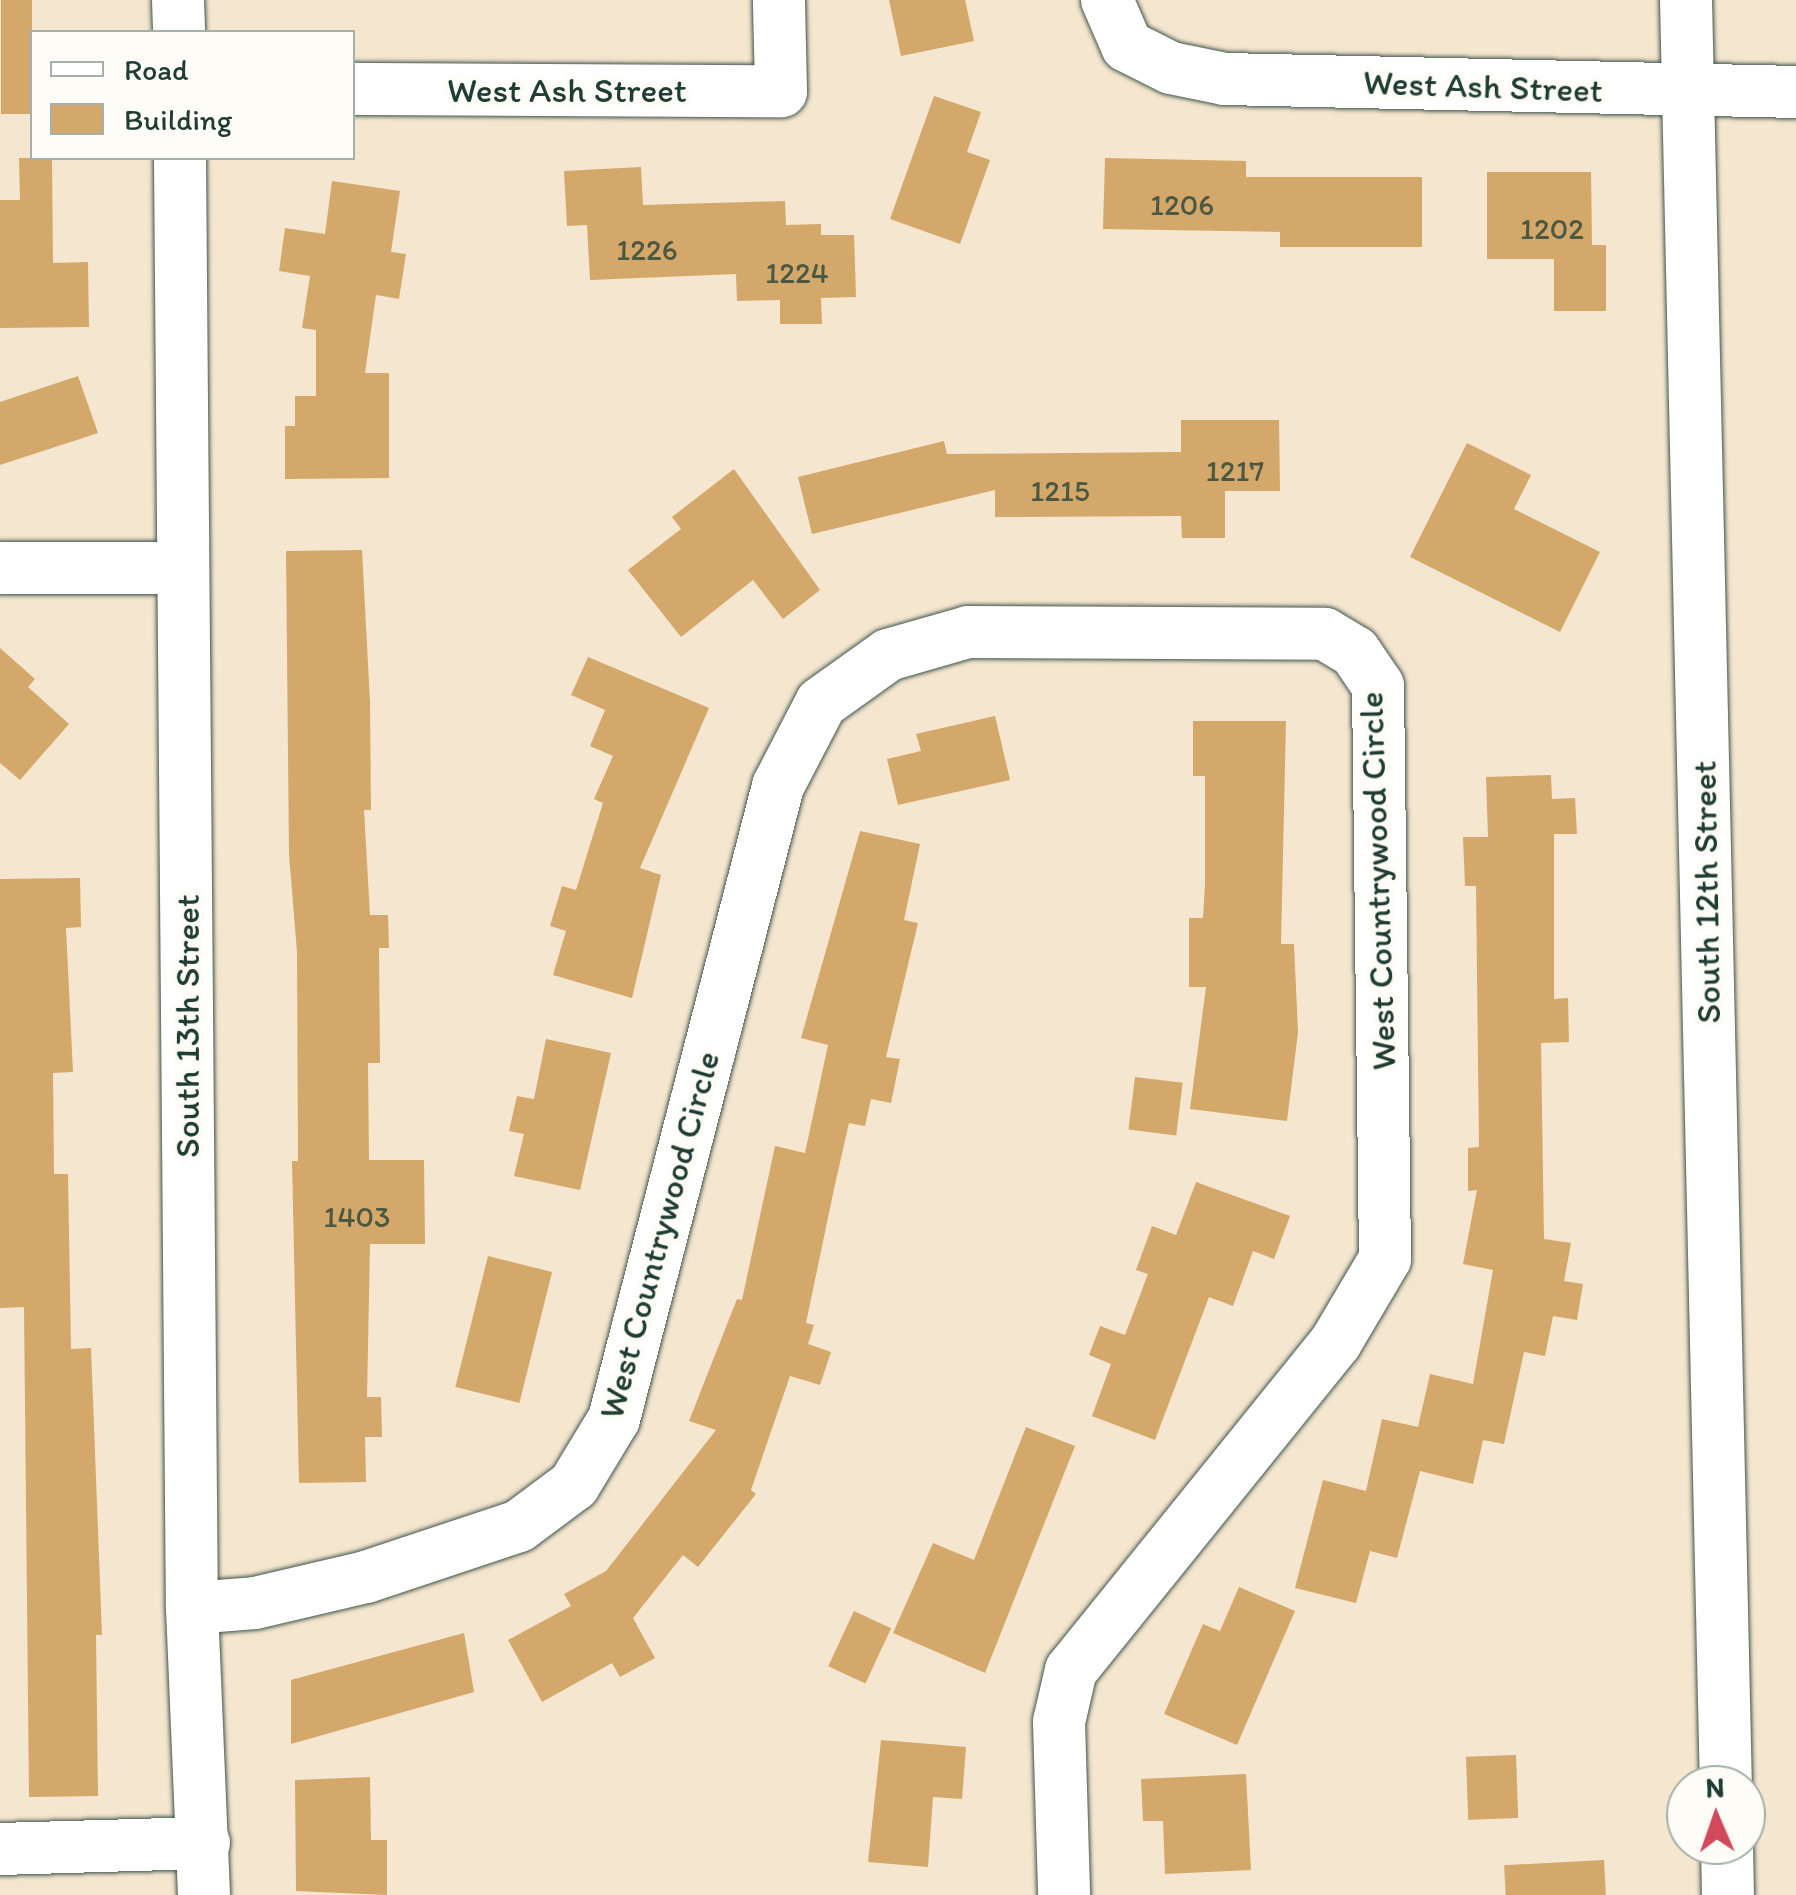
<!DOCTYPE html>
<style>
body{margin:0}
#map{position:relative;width:1796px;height:1895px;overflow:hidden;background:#f5e6cf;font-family:Itim,sans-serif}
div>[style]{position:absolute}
.building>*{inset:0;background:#d4a76a;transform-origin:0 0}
.roads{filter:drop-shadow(0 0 2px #3f564b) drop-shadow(0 0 2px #3f564b)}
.minor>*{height:52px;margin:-26px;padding:0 26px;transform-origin:26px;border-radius:26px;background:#fff}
span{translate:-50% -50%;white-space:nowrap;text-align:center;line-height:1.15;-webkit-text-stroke:10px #fdfcf7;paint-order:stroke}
.number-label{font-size:30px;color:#4c5842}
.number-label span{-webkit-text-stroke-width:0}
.street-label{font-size:35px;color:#1f3d34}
.legend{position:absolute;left:30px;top:30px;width:325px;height:130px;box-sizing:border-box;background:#fdfcf7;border:2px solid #a4b0a9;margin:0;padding:12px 18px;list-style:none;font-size:30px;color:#1f3d34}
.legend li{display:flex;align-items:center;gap:20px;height:50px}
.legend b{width:50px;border:2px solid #a4b0a9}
.north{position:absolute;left:1666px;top:1765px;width:100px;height:100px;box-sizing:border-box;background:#fdfcf7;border:2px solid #a4b0a9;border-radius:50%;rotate:358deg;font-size:28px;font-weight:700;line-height:40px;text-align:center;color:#1f3d34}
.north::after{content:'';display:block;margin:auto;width:35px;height:45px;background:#d1495b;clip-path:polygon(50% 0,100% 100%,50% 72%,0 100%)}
</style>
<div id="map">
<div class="building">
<div style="left:1px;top:0;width:31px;height:114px"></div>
<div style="clip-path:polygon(889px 0,965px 0,974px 41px,901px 56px)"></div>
<div style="clip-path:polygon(934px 96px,981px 112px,967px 152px,990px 160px,960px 244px,890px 219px)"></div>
<div style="clip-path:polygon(19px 158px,52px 158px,53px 263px,88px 262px,89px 327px,0 328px,0 200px,20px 200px)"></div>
<div style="clip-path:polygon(1105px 158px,1246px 161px,1246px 177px,1422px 177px,1422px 247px,1280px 247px,1280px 232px,1103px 229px)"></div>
<div style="clip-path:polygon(641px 167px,643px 205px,785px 201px,786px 225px,821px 224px,821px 235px,854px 235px,856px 297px,821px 298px,822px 324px,780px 324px,780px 300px,737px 301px,736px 274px,590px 280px,587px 225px,567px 226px,564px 171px)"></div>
<div style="clip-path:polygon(1487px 172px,1591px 172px,1592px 245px,1606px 245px,1606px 311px,1554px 311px,1554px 259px,1487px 259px)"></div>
<div style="clip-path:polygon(332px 181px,400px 191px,391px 252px,406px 254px,399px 299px,376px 295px,365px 373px,389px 373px,389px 478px,285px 479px,285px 426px,295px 426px,295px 396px,316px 396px,316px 330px,302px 328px,310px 276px,279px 271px,285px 228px,325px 234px)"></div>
<div style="clip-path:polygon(78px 376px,98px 433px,0 465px,0 402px)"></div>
<div style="clip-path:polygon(1181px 420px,1279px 420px,1280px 491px,1225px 491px,1225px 538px,1182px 538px,1181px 516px,995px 517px,995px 490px,812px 534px,798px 477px,944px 441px,947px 454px,1181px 452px)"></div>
<div style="clip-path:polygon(1467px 443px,1531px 475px,1514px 509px,1600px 552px,1560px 632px,1410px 557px)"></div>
<div style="clip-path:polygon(734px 469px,820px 590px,783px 619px,753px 580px,681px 637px,628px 570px,681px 529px,672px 517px)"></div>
<div style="clip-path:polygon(362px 550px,370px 702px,371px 810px,364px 810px,370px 915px,388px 915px,389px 948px,379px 948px,380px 1063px,368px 1063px,369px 1160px,424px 1160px,425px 1244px,370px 1244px,367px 1397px,381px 1397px,382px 1437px,365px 1437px,366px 1482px,299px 1483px,292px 1161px,298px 1161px,297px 952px,289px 854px,286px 551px)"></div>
<div style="clip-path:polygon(0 648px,35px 679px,28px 687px,69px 724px,20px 780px,0 763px)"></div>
<div style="clip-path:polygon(588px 657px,709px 708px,640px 868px,661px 875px,632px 998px,553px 975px,566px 931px,550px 926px,562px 886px,576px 890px,603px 803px,594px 799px,613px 756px,590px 746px,605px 710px,571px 695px)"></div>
<div style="clip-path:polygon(995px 716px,1010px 780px,898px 805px,887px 759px,921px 751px,916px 734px)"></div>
<div style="clip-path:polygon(1193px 721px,1286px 721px,1281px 944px,1294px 944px,1298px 1032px,1287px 1121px,1190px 1109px,1206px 987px,1189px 987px,1189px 918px,1203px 918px,1205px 884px,1205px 776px,1193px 776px)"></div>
<div style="clip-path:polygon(1551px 775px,1552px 799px,1575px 798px,1577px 834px,1554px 834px,1554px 999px,1568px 998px,1569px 1042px,1541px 1043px,1544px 1239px,1571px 1243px,1564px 1281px,1583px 1284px,1577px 1320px,1553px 1316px,1545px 1356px,1524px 1352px,1504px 1444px,1483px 1440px,1473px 1484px,1420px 1471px,1397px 1558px,1370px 1551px,1356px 1603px,1295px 1588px,1323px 1480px,1366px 1491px,1382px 1419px,1418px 1427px,1430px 1374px,1473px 1384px,1493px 1270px,1463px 1264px,1477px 1190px,1468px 1191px,1468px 1148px,1479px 1147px,1476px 886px,1465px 886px,1463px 837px,1488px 837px,1486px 777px)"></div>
<div style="clip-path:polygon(860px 831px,920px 844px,904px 920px,918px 923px,886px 1057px,900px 1059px,891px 1103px,871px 1099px,865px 1126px,849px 1123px,834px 1189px,806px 1323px,814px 1325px,808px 1344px,831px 1352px,820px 1385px,790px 1376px,751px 1490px,756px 1494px,698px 1567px,683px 1555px,633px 1618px,655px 1658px,620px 1677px,612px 1663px,542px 1702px,508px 1640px,571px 1606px,564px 1594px,606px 1571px,716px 1430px,689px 1421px,737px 1299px,742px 1300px,775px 1146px,805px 1153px,828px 1045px,801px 1038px)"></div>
<div style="clip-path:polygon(80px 878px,81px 927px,66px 928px,73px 1072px,53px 1073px,54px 1174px,68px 1174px,71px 1349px,91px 1348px,102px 1635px,96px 1635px,98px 1796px,29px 1797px,24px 1307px,0 1308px,0 879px)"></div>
<div style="clip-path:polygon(546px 1039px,611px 1053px,580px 1190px,514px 1176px,524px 1134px,509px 1131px,517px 1096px,534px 1099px)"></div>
<div style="left:1135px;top:1077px;width:48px;height:53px;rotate:7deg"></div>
<div style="clip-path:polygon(1196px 1182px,1290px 1216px,1274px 1259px,1253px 1251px,1233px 1306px,1209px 1297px,1155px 1440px,1092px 1416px,1111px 1364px,1089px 1355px,1100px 1326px,1125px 1335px,1148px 1274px,1136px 1270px,1152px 1226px,1176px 1235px)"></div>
<div style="left:488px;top:1256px;width:66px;height:135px;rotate:14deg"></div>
<div style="clip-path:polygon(1026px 1427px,1075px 1446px,985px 1673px,893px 1633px,933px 1543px,974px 1560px)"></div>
<div style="clip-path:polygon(1239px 1587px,1295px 1611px,1237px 1745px,1164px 1714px,1203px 1624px,1220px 1631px)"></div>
<div style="left:854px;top:1611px;width:41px;height:61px;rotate:25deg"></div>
<div style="clip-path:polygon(464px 1633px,474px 1692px,291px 1744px,291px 1680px)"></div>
<div style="clip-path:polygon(881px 1740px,966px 1747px,962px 1799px,933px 1797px,928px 1867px,868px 1862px)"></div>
<div style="left:1516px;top:1755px;width:63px;height:50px;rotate:88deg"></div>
<div style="clip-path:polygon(1246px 1774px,1251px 1870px,1165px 1874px,1163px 1821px,1143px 1821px,1141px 1779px)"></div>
<div style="clip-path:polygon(370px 1777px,371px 1840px,387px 1840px,387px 1895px,296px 1891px,295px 1780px)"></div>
<div style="left:1604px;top:1860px;width:35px;height:100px;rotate:87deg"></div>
</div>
<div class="roads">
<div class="minor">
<div style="left:178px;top:0;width:32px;rotate:88deg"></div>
<div style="left:1107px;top:0;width:50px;rotate:66.5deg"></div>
<div style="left:1127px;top:46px;width:49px;rotate:26.6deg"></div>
<div style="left:1171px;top:68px;width:55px;rotate:11.5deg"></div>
<div style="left:1225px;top:79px;width:571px;rotate:1.3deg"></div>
<div style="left:1686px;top:0;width:1785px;rotate:88.72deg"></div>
<div style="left:352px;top:89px;width:429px;rotate:0.3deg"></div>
<div style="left:781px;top:91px;width:91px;rotate:-91.3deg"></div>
<div style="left:180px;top:158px;width:1450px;rotate:89.53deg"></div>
<div style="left:192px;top:1608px;width:287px;rotate:87.6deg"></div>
<div style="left:0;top:568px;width:183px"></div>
<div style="left:192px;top:1608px;width:63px;rotate:-4.5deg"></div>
<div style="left:255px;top:1603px;width:114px;rotate:-13.2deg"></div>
<div style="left:366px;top:1577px;width:161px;rotate:-18.4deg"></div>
<div style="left:519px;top:1526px;width:69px;rotate:-36.7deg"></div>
<div style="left:574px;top:1485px;width:77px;rotate:-58.8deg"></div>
<div style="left:614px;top:1419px;width:654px;rotate:-75.47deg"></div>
<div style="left:778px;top:786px;width:93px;rotate:-62.6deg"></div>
<div style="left:821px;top:703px;width:82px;rotate:-35.6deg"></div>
<div style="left:888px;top:655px;width:83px;rotate:-16deg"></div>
<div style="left:968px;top:632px;width:357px;rotate:0.3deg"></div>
<div style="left:1325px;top:634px;width:35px;rotate:31deg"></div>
<div style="left:1355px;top:652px;width:41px;rotate:55.9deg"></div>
<div style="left:1378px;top:686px;width:573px;rotate:89.3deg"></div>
<div style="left:1385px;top:1259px;width:96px;rotate:120.6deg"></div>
<div style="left:1336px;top:1342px;width:422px;rotate:128.9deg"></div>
<div style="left:1071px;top:1670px;width:53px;rotate:103deg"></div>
<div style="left:1059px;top:1722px;width:173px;rotate:88.3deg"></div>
<div style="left:1727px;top:1845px;width:50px;rotate:88.9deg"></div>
<div style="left:0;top:1849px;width:204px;rotate:-1.7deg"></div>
</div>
</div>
<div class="number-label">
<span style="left:1182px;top:205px">1206</span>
<span style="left:1552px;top:229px">1202</span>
<span style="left:647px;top:250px">1226</span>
<span style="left:797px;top:273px">1224</span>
<span style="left:1235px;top:471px">1217</span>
<span style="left:1060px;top:491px">1215</span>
<span style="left:357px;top:1217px">1403</span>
</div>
<div class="street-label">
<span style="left:1483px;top:86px;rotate:2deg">West Ash Street</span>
<span style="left:567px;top:90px">West Ash Street</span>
<span style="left:1377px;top:881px;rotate:-92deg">West Countrywood Circle</span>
<span style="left:1706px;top:892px;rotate:-91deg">South 12th Street</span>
<span style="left:187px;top:1026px;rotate:-90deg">South 13th Street</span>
<span style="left:659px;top:1235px;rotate:-75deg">West Countrywood Circle</span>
</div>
<ul class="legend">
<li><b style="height:12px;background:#fff"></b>Road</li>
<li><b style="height:28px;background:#d4a76a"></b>Building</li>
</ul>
<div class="north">N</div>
</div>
